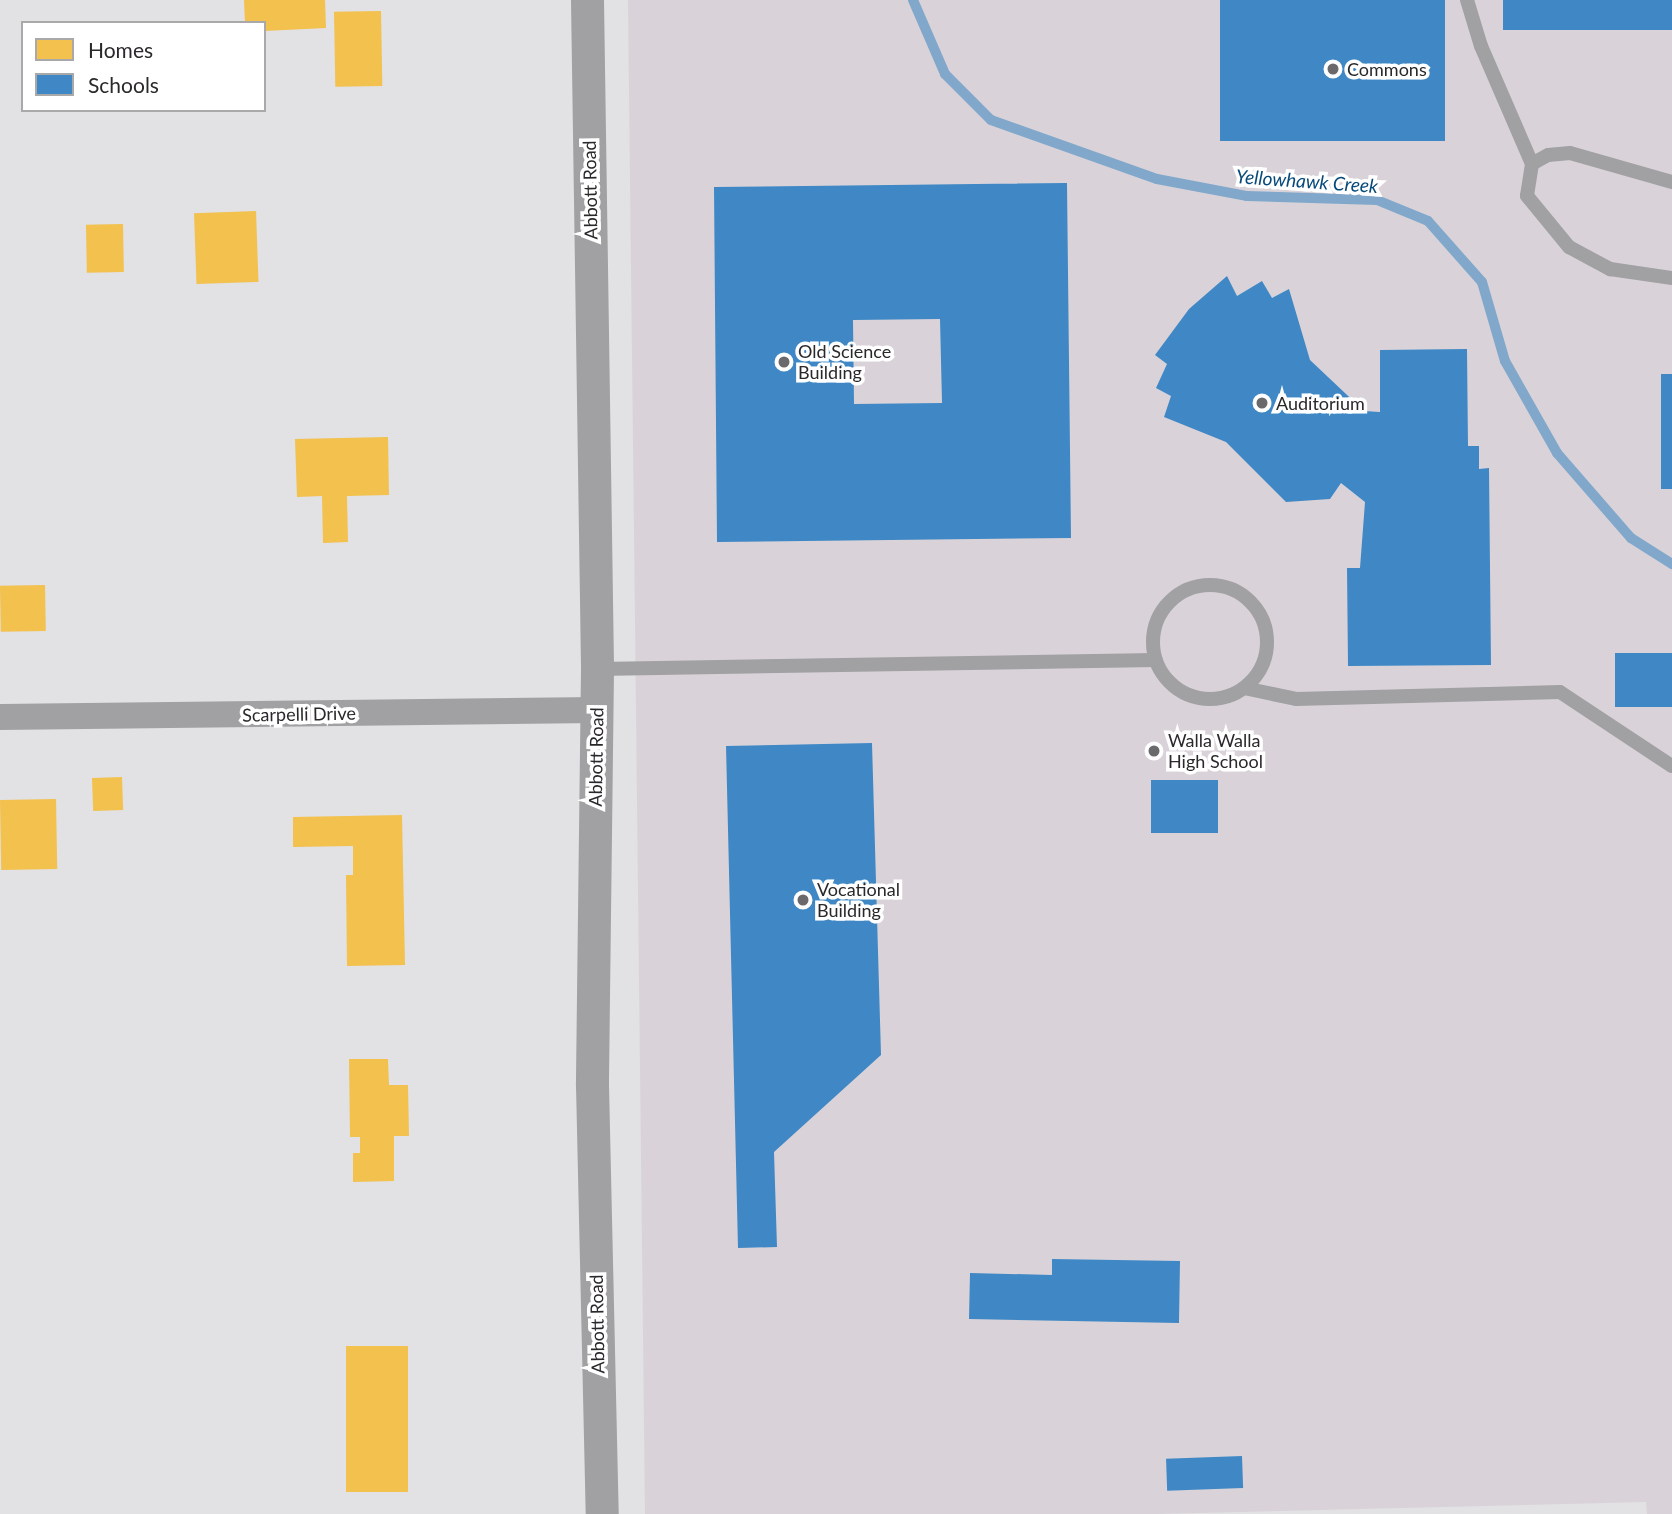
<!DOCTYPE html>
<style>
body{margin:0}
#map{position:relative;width:1672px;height:1514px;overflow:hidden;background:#e2e1e3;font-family:Lato,sans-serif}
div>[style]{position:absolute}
.built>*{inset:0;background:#d9d3d9}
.homes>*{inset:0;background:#f2c14e;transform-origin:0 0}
.schools>*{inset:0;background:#3f88c5;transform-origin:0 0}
.stream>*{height:10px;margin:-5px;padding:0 5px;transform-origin:5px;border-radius:5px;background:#81a8cb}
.service>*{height:14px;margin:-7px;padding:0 7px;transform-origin:7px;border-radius:7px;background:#a1a0a2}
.service>.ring{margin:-7px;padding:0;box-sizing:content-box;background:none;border:14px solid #a1a0a2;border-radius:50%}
.minor>*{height:26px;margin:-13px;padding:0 13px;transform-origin:13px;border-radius:13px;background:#a1a0a2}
.tertiary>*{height:33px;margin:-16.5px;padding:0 16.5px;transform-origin:16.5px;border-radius:16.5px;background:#a1a0a2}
.dots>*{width:19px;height:19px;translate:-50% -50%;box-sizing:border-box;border:4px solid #fff;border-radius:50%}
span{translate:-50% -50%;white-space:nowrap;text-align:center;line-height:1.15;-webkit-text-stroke:7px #fff;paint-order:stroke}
.poi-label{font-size:18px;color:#2a282a}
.left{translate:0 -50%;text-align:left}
.street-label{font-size:18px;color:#2a282a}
.water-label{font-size:19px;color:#074a7a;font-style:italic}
.legend{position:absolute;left:21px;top:21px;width:245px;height:91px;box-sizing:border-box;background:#fff;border:2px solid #aaa9aa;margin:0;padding:9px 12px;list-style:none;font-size:21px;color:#2a282a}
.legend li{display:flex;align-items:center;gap:14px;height:35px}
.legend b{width:35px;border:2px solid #aaa9aa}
</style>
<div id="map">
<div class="built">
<div style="clip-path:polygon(628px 0,1672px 0,1672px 1514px,1647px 1514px,1646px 1502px,1156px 1514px,645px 1514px)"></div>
</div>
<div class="homes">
<div style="clip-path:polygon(244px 0,325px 0,326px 28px,264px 31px,264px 23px,245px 23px)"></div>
<div style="left:381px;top:11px;width:75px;height:47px;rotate:89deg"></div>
<div style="left:256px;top:211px;width:71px;height:62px;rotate:88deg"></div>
<div style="left:123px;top:224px;width:48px;height:37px;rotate:89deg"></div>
<div style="clip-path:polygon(388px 437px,389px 495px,347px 496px,348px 542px,323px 543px,322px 496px,297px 497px,295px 439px)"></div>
<div style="left:45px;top:585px;width:46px;height:45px;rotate:89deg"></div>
<div style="left:122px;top:777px;width:33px;height:30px;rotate:88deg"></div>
<div style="left:56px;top:799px;width:70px;height:56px;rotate:89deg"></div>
<div style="clip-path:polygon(402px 815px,405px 965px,347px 966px,346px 875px,353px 875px,353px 846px,293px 847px,293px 817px)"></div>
<div style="clip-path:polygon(349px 1059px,388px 1059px,389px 1085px,408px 1085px,409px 1136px,394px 1136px,394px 1181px,353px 1182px,353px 1153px,360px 1153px,360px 1137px,350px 1137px)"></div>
<div style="left:346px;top:1346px;width:62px;height:146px"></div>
</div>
<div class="schools">
<div style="left:1220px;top:0;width:225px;height:141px"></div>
<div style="left:1503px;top:0;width:169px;height:30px"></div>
<div style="clip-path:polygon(evenodd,1067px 183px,1071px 538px,717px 542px,714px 187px,1067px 183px,940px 319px,942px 403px,854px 404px,853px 320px,940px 319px)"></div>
<div style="clip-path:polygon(1227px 276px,1237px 296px,1262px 281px,1272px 298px,1289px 289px,1310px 360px,1364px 411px,1380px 412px,1380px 350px,1467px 349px,1468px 446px,1479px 446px,1479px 469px,1489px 468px,1491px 665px,1348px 666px,1347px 568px,1360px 568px,1365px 502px,1341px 483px,1330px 499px,1286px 502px,1226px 442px,1164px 417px,1171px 396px,1156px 388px,1167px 364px,1155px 355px,1189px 309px)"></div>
<div style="left:1661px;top:374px;width:11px;height:115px"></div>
<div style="left:1672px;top:653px;width:54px;height:57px;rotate:90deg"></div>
<div style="clip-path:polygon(872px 743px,881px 1055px,774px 1152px,777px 1247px,738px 1248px,726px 746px)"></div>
<div style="left:1151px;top:780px;width:67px;height:53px"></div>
<div style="clip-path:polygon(1052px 1259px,1180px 1261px,1179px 1323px,969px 1319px,970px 1273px,1052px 1275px)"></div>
<div style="left:1242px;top:1456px;width:32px;height:76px;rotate:88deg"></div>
</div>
<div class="stream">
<div style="left:913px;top:0;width:81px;rotate:66.6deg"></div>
<div style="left:945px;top:74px;width:65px;rotate:45deg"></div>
<div style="left:991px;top:120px;width:176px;rotate:19.6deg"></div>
<div style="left:1157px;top:179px;width:92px;rotate:10.7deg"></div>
<div style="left:1247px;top:196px;width:130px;rotate:1.8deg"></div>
<div style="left:1377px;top:200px;width:55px;rotate:22.4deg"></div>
<div style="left:1428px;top:221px;width:81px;rotate:48.5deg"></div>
<div style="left:1482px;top:282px;width:82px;rotate:73.8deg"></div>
<div style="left:1505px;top:361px;width:106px;rotate:60.5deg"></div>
<div style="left:1557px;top:453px;width:113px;rotate:49deg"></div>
<div style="left:1631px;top:538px;width:49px;rotate:32.4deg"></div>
</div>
<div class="service">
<div style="left:1467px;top:0;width:48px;rotate:73.1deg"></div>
<div style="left:1481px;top:46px;width:129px;rotate:66.6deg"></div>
<div style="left:1672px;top:182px;width:106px;rotate:-164.1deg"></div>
<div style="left:1570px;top:153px;width:22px;rotate:175deg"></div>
<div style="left:1548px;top:155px;width:18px;rotate:151deg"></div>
<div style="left:1532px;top:164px;width:32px;rotate:99deg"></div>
<div style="left:1527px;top:196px;width:66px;rotate:50.5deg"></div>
<div style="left:1569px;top:247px;width:47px;rotate:28.2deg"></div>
<div style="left:1610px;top:269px;width:63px;rotate:8.3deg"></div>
<div class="ring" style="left:1153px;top:585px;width:100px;height:100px"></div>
<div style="left:597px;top:669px;width:559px;rotate:-0.92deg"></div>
<div style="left:1244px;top:688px;width:53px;rotate:11.9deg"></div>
<div style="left:1296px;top:699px;width:264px;rotate:-1.5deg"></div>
<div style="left:1560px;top:692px;width:134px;rotate:33.5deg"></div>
</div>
<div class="minor">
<div style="left:0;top:717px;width:597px;rotate:-0.67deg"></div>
</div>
<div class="tertiary">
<div style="left:587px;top:0;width:669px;rotate:89.14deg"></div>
<div style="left:597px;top:669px;width:416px;rotate:90.7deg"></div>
<div style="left:592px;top:1085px;width:429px;rotate:88.7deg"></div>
</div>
<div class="dots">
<div style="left:1333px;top:69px;background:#6a696b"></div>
<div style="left:784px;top:362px;background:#6a696b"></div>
<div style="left:1262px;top:403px;background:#6a696b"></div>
<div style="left:1154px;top:751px;background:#6a696b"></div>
<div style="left:803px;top:900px;background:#6a696b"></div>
</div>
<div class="poi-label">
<span class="left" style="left:1347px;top:69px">Commons</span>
<span class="left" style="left:798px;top:362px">Old Science<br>Building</span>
<span class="left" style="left:1276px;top:403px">Auditorium</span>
<span class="left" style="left:1168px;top:751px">Walla Walla<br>High School</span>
<span class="left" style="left:817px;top:900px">Vocational<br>Building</span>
</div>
<div class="street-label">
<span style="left:590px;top:190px;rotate:-91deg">Abbott Road</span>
<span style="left:299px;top:714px;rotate:-1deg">Scarpelli Drive</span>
<span style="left:596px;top:757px;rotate:-89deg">Abbott Road</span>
<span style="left:597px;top:1324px;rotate:-91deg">Abbott Road</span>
</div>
<div class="water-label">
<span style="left:1307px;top:181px;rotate:4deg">Yellowhawk Creek</span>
</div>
<ul class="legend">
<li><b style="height:19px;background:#f2c14e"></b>Homes</li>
<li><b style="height:19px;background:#3f88c5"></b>Schools</li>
</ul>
</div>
